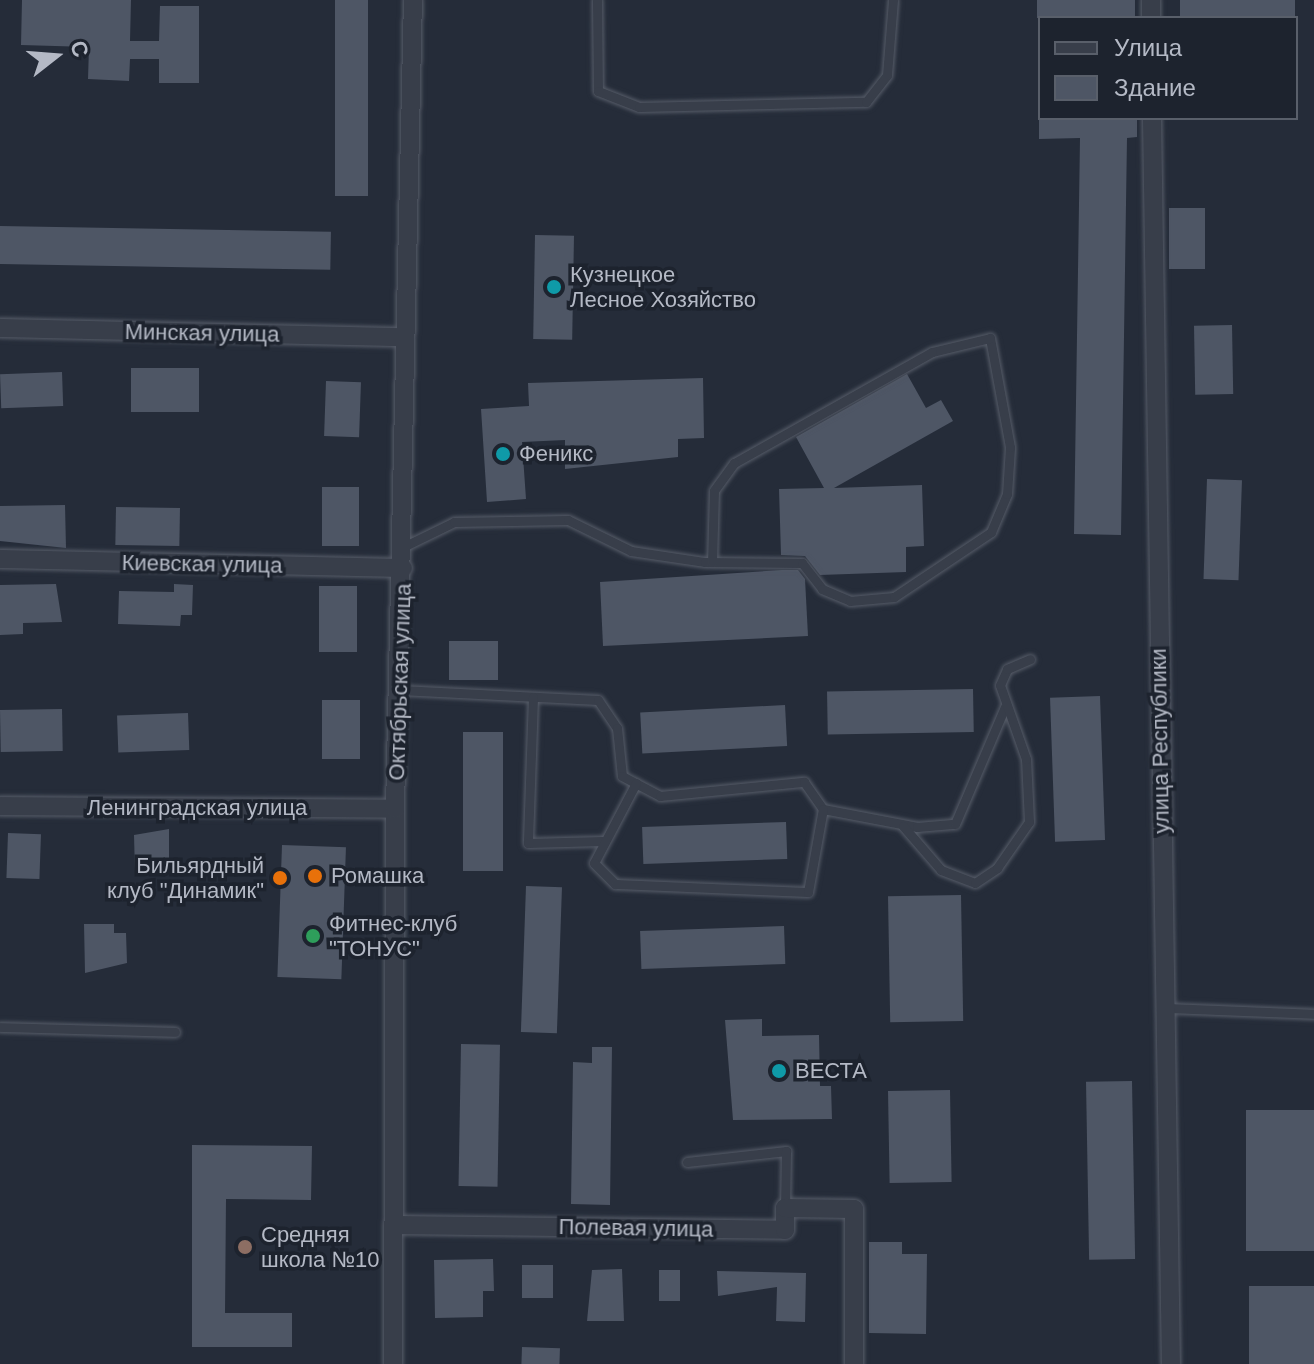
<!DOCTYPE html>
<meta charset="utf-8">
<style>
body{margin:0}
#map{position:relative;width:1314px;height:1364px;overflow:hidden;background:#252c39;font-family:Arial,sans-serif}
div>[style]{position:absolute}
.building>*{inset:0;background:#4e5665;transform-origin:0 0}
.roads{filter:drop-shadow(0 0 2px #565c68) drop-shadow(0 0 2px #565c68)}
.service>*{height:9px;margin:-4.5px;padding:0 4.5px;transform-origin:4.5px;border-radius:4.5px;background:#383e4a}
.minor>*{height:18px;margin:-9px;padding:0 9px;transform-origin:9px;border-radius:9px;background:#383e4a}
.dots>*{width:22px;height:22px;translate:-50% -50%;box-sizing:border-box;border:4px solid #1d232e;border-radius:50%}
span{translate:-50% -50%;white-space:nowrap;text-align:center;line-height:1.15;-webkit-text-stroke:7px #1d232e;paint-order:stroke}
.poi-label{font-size:22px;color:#b4b9c5}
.left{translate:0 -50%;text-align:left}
.right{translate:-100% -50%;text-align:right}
.street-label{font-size:22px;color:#b4b9c5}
.legend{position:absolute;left:1038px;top:16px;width:260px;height:104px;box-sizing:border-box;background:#1d232e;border:2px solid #595f6a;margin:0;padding:10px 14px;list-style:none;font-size:24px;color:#b4b9c5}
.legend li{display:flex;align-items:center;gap:16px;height:40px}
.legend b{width:40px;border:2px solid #595f6a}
.north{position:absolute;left:16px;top:16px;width:80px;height:80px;-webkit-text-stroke:6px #1d232e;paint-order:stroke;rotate:73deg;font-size:22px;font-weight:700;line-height:32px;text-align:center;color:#b4b9c5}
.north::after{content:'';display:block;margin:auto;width:28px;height:36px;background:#b4b9c5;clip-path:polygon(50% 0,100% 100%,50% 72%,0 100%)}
</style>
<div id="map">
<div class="building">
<div style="clip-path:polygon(22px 0,131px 0,130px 41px,159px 41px,160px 6px,199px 6px,199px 83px,159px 83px,159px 59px,130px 59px,129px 81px,88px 79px,89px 47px,21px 45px)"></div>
<div style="left:335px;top:0;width:33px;height:196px"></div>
<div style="left:1037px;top:0;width:98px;height:18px"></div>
<div style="left:1180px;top:0;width:115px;height:18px"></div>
<div style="clip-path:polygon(1039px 118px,1137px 118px,1137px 137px,1127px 138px,1121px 535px,1074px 534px,1080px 138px,1039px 139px)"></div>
<div style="left:1169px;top:208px;width:36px;height:61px"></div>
<div style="left:0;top:226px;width:331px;height:38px;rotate:1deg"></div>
<div style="left:535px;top:235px;width:39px;height:104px;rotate:1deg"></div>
<div style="left:1232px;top:325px;width:69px;height:38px;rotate:89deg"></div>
<div style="left:131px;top:368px;width:68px;height:44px"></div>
<div style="left:62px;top:372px;width:34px;height:62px;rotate:88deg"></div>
<div style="clip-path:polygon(907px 374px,926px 408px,941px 400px,953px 421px,834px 488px,922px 485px,924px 546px,906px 547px,906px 572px,820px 575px,805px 556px,781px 555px,779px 489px,824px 488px,796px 437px)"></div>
<div style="clip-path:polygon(703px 378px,704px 438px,678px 439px,678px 457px,565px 469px,565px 440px,522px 442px,526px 499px,487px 502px,481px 409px,529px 406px,528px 383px)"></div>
<div style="left:326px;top:381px;width:35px;height:55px;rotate:2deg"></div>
<div style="left:1207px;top:479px;width:35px;height:100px;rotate:2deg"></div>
<div style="left:322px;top:487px;width:37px;height:59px"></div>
<div style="clip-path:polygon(65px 505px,66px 548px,0 541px,0 506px)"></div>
<div style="left:116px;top:507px;width:64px;height:38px;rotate:1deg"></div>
<div style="clip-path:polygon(782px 570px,798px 570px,805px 579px,808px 636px,603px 646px,600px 582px)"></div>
<div style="clip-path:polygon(56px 584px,62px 622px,23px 623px,23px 634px,0 635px,0 585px)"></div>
<div style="clip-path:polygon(174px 584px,193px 585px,192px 615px,181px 615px,180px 626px,118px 624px,119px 591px,174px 592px)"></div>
<div style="left:319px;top:586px;width:38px;height:66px"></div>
<div style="left:449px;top:641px;width:49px;height:39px"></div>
<div style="left:973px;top:689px;width:43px;height:146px;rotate:89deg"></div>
<div style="left:1100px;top:696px;width:144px;height:50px;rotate:88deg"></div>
<div style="left:322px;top:700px;width:38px;height:59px"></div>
<div style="left:785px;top:705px;width:41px;height:145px;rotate:87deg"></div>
<div style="left:62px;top:709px;width:42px;height:62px;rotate:89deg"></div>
<div style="left:188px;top:713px;width:37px;height:71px;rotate:88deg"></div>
<div style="left:463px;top:732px;width:40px;height:139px"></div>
<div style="left:786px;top:822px;width:37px;height:144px;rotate:88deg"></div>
<div style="clip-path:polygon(169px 829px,169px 872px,135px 872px,134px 835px)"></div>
<div style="left:8px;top:833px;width:33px;height:45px;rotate:2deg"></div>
<div style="left:282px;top:845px;width:64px;height:132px;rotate:2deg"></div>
<div style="left:526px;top:886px;width:36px;height:146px;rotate:2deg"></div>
<div style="left:961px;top:895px;width:126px;height:73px;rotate:89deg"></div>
<div style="clip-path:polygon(84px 924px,114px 924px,114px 933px,126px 933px,127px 963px,85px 973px)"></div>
<div style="left:784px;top:926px;width:38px;height:144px;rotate:88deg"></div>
<div style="clip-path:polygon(762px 1019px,762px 1036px,819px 1035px,820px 1086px,831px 1086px,832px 1119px,733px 1120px,725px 1020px)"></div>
<div style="left:461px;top:1044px;width:39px;height:142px;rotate:1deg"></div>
<div style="clip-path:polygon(592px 1047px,612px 1047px,610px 1205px,571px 1204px,573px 1062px,592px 1063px)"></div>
<div style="left:1132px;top:1081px;width:178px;height:46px;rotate:89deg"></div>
<div style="left:950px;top:1090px;width:92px;height:62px;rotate:89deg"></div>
<div style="left:1314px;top:1110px;width:141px;height:68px;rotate:90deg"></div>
<div style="clip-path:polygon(192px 1145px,312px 1146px,311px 1200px,226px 1199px,225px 1313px,292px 1313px,292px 1347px,192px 1347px)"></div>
<div style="clip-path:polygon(869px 1242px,902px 1242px,902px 1254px,927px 1254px,926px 1334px,869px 1333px)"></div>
<div style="clip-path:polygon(493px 1259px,494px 1291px,483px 1291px,483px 1317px,435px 1318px,434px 1260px)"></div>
<div style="left:522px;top:1265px;width:31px;height:33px"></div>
<div style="clip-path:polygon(622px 1269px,624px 1321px,587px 1321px,592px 1270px)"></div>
<div style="left:659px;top:1270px;width:21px;height:31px"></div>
<div style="clip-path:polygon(717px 1271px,806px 1273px,805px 1322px,776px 1321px,777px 1287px,718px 1296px)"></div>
<div style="left:1249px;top:1286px;width:65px;height:78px"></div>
<div style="left:522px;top:1347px;width:38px;height:17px;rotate:2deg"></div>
</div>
<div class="roads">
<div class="service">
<div style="left:597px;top:0;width:91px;rotate:89.4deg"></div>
<div style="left:598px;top:91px;width:44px;rotate:21.3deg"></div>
<div style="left:639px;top:107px;width:227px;rotate:-1.3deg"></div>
<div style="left:866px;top:102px;width:34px;rotate:-52deg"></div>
<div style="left:887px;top:75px;width:75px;rotate:-85.4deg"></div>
<div style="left:403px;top:547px;width:57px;rotate:-26.1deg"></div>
<div style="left:454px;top:522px;width:114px;rotate:-1deg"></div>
<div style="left:568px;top:520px;width:70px;rotate:26.2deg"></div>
<div style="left:631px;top:551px;width:75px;rotate:8.5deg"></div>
<div style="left:705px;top:562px;width:97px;rotate:0.6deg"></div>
<div style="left:802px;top:563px;width:33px;rotate:52deg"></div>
<div style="left:822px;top:589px;width:30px;rotate:23deg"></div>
<div style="left:850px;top:601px;width:44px;rotate:-5.2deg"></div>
<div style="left:894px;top:597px;width:117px;rotate:-33.8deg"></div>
<div style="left:991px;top:532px;width:41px;rotate:-67.2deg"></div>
<div style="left:1007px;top:494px;width:47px;rotate:-86.3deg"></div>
<div style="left:1010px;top:447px;width:111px;rotate:-100.4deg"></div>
<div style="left:990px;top:338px;width:60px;rotate:166.4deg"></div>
<div style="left:932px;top:352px;width:227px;rotate:150.7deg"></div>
<div style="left:734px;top:463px;width:34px;rotate:126deg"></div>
<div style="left:714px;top:491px;width:71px;rotate:91.6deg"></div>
<div style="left:400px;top:690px;width:198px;rotate:2.9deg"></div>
<div style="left:598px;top:700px;width:34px;rotate:56deg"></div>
<div style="left:617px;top:728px;width:48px;rotate:84.1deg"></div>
<div style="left:622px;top:776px;width:43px;rotate:27.8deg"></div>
<div style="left:660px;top:796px;width:145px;rotate:-5.6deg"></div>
<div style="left:804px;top:782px;width:33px;rotate:55deg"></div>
<div style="left:823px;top:809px;width:96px;rotate:10.8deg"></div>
<div style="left:917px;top:827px;width:38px;rotate:-5deg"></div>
<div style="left:955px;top:824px;width:127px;rotate:-66.9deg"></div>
<div style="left:533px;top:697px;width:146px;rotate:92deg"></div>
<div style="left:528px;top:843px;width:75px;rotate:-1.5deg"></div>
<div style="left:636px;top:783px;width:90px;rotate:117.7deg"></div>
<div style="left:594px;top:863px;width:30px;rotate:45deg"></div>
<div style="left:615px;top:884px;width:193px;rotate:2.4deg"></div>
<div style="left:808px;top:892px;width:84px;rotate:-79.8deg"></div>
<div style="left:903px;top:826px;width:58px;rotate:49.2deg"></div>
<div style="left:941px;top:870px;width:36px;rotate:21deg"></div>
<div style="left:975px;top:883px;width:27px;rotate:-34deg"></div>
<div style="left:997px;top:868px;width:56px;rotate:-55.2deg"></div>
<div style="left:1029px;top:822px;width:63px;rotate:-92.7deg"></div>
<div style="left:1026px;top:759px;width:78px;rotate:-109.4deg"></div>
<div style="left:1000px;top:685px;width:17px;rotate:-66deg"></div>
<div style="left:1007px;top:669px;width:25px;rotate:-23deg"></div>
<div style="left:1166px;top:1008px;width:148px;rotate:2.3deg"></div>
<div style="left:0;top:1027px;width:175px;rotate:1.6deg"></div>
<div style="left:687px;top:1162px;width:100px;rotate:-6.3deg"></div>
<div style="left:786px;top:1151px;width:57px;rotate:91deg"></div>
</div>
<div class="minor">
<div style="left:1151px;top:0;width:18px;rotate:90deg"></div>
<div style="left:1152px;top:118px;width:1246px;rotate:89.13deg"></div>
<div style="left:0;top:328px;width:405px;rotate:1.3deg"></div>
<div style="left:0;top:559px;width:403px;rotate:1.3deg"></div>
<div style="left:0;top:806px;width:395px;rotate:0.4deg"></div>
<div style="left:395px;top:1225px;width:390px;rotate:0.7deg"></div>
<div style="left:785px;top:1230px;width:22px;rotate:-90deg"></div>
<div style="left:785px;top:1208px;width:69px;rotate:0.8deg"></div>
<div style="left:854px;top:1209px;width:155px;rotate:90deg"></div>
<div style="left:393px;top:1364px;width:555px;rotate:-89.79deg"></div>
<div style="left:395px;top:809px;width:809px;rotate:-88.73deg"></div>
</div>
</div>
<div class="dots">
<div style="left:554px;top:287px;background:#0f9aa8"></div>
<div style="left:503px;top:454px;background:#0f9aa8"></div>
<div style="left:315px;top:876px;background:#e8710a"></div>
<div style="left:280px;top:878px;background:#e8710a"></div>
<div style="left:313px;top:936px;background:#2e9e5b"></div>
<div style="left:779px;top:1071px;background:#0f9aa8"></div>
<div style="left:245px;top:1247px;background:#8d6e63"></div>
</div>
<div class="poi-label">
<span class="left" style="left:570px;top:287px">Кузнецкое<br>Лесное Хозяйство</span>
<span class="left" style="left:519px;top:454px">Феникс</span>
<span class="right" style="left:264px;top:878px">Бильярдный<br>клуб "Динамик"</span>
<span class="left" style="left:331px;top:876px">Ромашка</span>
<span class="left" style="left:329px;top:936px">Фитнес-клуб<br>"ТОНУС"</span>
<span class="left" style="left:795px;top:1071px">ВЕСТА</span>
<span class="left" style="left:261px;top:1247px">Средняя<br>школа №10</span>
</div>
<div class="street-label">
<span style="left:202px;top:333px;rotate:1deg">Минская улица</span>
<span style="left:202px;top:564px;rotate:1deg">Киевская улица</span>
<span style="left:400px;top:682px;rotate:-88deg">Октябрьская улица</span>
<span style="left:1160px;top:741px;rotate:-91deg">улица Республики</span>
<span style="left:197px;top:808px">Ленинградская улица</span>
<span style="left:636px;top:1228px;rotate:1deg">Полевая улица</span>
</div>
<ul class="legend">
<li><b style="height:10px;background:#383e4a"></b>Улица</li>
<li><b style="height:22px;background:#4e5665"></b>Здание</li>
</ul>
<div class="north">С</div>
</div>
